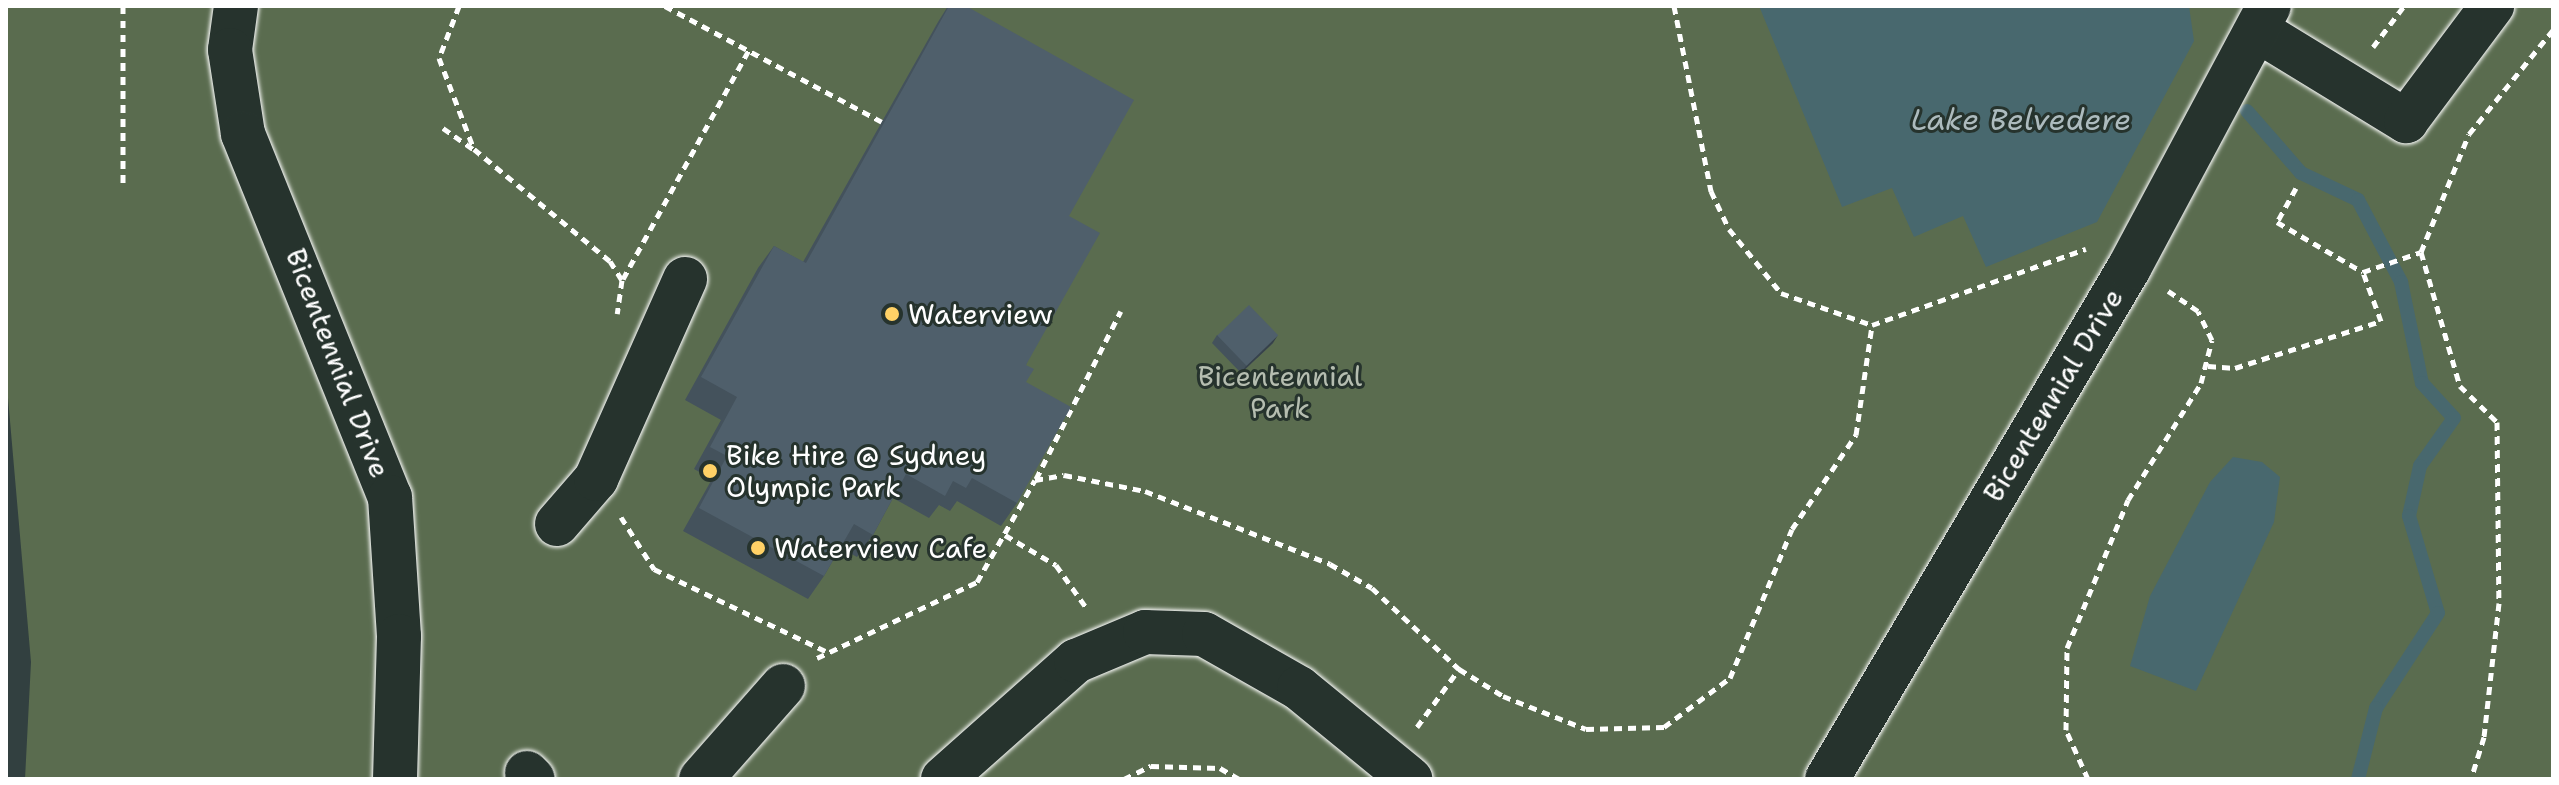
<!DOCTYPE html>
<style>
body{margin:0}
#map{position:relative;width:2559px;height:785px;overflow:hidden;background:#324040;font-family:"Shantell Sans",sans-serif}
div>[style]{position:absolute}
.green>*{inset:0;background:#5a6c4f}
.water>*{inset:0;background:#48686e}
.stream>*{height:14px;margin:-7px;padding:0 7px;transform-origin:7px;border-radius:7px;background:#48686e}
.path>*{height:5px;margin-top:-2.5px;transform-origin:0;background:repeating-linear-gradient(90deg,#fff 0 8px,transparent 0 14px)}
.roads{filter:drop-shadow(0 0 2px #fff) drop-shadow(0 0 2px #fff)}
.minor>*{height:44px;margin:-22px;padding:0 22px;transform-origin:22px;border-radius:22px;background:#26332d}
.wall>*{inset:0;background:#44525c}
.shaded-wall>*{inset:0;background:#37424b}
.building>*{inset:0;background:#4f5f6b;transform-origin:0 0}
.dots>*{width:22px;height:22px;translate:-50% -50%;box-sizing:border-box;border:4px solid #26332d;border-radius:50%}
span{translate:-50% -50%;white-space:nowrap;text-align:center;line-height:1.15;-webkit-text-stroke:6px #26332d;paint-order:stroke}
.poi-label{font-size:28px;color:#fff}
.left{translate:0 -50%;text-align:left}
.street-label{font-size:28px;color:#fff}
.park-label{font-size:28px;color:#b5bdb0}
.water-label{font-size:30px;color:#adbbbe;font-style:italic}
.frame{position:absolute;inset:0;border:8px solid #fff;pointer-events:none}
</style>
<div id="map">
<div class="green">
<div style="clip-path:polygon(6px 6px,2553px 6px,2553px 779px,25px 779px,31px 662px,6px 375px)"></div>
</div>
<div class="water">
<div style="clip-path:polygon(1759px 6px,2189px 6px,2194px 41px,2097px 222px,1986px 267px,1963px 216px,1914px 237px,1892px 188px,1842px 207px)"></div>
<div style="clip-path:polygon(2233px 457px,2262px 462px,2280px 477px,2274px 522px,2196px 691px,2130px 666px,2150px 596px,2210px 482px)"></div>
</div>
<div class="stream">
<div style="left:2247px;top:111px;width:82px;rotate:48.9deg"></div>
<div style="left:2301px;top:173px;width:63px;rotate:25.3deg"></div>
<div style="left:2358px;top:200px;width:93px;rotate:62.3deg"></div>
<div style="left:2401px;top:282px;width:103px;rotate:78.3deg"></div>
<div style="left:2422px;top:383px;width:47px;rotate:47.6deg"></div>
<div style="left:2454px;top:418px;width:59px;rotate:125.3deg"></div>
<div style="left:2420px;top:466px;width:51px;rotate:102.4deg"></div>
<div style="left:2409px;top:516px;width:101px;rotate:73.4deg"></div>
<div style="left:2438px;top:613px;width:113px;rotate:123.1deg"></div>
<div style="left:2376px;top:708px;width:73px;rotate:104.2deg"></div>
</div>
<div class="path">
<div style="left:123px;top:6px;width:178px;rotate:90deg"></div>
<div style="left:459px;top:6px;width:56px;rotate:111deg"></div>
<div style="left:439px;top:58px;width:97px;rotate:69deg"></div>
<div style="left:474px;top:149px;width:176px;rotate:39.5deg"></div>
<div style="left:610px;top:261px;width:22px;rotate:58deg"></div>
<div style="left:622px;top:280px;width:34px;rotate:98deg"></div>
<div style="left:665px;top:6px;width:246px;rotate:28.1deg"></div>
<div style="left:1674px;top:6px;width:189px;rotate:78.7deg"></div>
<div style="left:1711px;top:191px;width:42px;rotate:64.7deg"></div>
<div style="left:1729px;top:229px;width:82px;rotate:50.9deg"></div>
<div style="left:1781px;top:293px;width:96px;rotate:19.4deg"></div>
<div style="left:2373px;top:47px;width:51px;rotate:-52.9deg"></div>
<div style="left:443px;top:128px;width:37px;rotate:35deg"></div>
<div style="left:2296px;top:188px;width:39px;rotate:119deg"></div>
<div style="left:2277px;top:222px;width:99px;rotate:30.2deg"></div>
<div style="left:2363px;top:272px;width:61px;rotate:-19deg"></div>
<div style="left:2421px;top:252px;width:140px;rotate:73.8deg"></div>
<div style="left:2460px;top:386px;width:52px;rotate:44.2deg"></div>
<div style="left:2497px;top:422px;width:181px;rotate:89.4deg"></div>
<div style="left:2499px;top:603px;width:135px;rotate:96.4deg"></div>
<div style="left:2484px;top:737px;width:44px;rotate:107.2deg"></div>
<div style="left:2421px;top:252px;width:127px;rotate:-67.9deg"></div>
<div style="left:2469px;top:134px;width:134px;rotate:-51.1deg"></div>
<div style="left:623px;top:279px;width:264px;rotate:-61.2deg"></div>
<div style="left:2208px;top:366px;width:27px;rotate:4deg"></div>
<div style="left:2235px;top:368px;width:153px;rotate:-17.8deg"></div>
<div style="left:2381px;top:321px;width:52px;rotate:-110.2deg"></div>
<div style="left:1036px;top:479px;width:188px;rotate:-63.2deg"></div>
<div style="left:621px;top:517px;width:62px;rotate:57.6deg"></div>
<div style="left:654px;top:569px;width:190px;rotate:25.6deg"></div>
<div style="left:1005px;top:535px;width:59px;rotate:30.5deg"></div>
<div style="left:1056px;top:565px;width:55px;rotate:54.6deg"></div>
<div style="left:817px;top:658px;width:177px;rotate:-25.4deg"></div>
<div style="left:977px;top:582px;width:117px;rotate:-60.4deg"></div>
<div style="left:1035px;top:480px;width:29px;rotate:-10deg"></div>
<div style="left:1064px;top:475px;width:83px;rotate:11.2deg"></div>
<div style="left:1145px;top:491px;width:199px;rotate:21.5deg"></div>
<div style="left:1330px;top:564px;width:48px;rotate:29.7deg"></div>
<div style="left:1372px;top:588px;width:119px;rotate:43deg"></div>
<div style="left:1459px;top:669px;width:52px;rotate:31.5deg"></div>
<div style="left:1503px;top:696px;width:89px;rotate:21.7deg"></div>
<div style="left:1586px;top:729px;width:78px;rotate:-1.5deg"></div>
<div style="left:1664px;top:727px;width:82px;rotate:-36.6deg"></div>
<div style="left:1730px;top:678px;width:161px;rotate:-67.4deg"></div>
<div style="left:1792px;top:529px;width:114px;rotate:-55.8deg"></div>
<div style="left:1856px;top:435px;width:111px;rotate:-81.7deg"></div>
<div style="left:1872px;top:325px;width:227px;rotate:-19.6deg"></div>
<div style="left:1417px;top:727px;width:72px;rotate:-54.1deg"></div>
<div style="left:1124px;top:779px;width:30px;rotate:-26deg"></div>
<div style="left:1151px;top:766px;width:69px;rotate:1.7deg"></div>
<div style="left:1220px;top:768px;width:22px;rotate:30deg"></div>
<div style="left:2088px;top:779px;width:54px;rotate:-114.2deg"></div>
<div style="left:2066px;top:730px;width:82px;rotate:-89.3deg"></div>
<div style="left:2067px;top:648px;width:160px;rotate:-67.6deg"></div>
<div style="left:2128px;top:500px;width:138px;rotate:-58deg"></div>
<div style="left:2201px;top:383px;width:44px;rotate:-75.7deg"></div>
<div style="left:2212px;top:340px;width:32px;rotate:-116deg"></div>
<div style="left:2198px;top:311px;width:36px;rotate:-146deg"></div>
</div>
<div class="roads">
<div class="minor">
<div style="left:236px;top:6px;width:44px;rotate:97.8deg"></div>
<div style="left:230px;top:50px;width:85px;rotate:81.2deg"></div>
<div style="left:243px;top:134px;width:392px;rotate:68deg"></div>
<div style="left:390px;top:497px;width:139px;rotate:86.3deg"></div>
<div style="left:399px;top:636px;width:143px;rotate:91.6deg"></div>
<div style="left:2257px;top:30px;width:175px;rotate:31.4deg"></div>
<div style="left:2406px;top:121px;width:144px;rotate:-53.2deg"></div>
<div style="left:557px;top:524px;width:60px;rotate:-49.1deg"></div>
<div style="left:596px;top:479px;width:219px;rotate:-66deg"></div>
<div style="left:527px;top:773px;width:8px;rotate:45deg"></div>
<div style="left:701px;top:779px;width:124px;rotate:-48.6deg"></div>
<div style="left:943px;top:779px;width:178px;rotate:-41.6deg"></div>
<div style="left:1076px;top:661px;width:75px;rotate:-22.8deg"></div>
<div style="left:1145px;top:632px;width:59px;rotate:1.9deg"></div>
<div style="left:1204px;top:634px;width:109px;rotate:29.6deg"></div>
<div style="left:1299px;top:688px;width:144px;rotate:39.3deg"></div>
<div style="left:1827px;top:779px;width:594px;rotate:-59.42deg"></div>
<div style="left:2129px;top:268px;width:297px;rotate:-61.9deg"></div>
</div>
</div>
<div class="wall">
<div style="clip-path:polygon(948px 6px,966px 6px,1069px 216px,1026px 365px,1026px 382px,1017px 503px,1001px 526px,957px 501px,950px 511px,939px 505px,929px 518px,893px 498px,873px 535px,857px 557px,840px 548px,824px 576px,808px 599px,683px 531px,712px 479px,694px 469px,721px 420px,685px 400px,758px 268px,774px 246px,803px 262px,938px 22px)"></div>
<div style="clip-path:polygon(1217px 335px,1273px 343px,1241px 373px,1212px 343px)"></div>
</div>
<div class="shaded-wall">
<div style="clip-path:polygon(1278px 335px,1273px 343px,1241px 373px,1246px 366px)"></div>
</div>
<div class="building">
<div style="clip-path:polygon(949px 6px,966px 6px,1134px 100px,1069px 216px,1100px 233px,1026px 365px,1034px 369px,1026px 382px,1071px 407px,1017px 503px,972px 478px,966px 488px,953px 481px,945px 496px,906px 474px,873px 535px,854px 524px,824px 576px,699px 508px,727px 456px,710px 447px,737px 397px,701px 377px,774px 246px,806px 263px)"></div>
<div style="left:1249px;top:305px;width:42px;height:44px;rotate:46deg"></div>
</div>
<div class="dots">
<div style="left:892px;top:314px;background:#ffd166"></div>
<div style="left:710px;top:471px;background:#ffd166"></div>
<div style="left:758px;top:548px;background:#ffd166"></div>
</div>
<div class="poi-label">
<span class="left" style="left:908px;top:314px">Waterview</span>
<span class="left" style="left:726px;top:471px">Bike Hire @ Sydney<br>Olympic Park</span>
<span class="left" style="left:774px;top:548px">Waterview Cafe</span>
</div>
<div class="street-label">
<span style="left:338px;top:363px;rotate:69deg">Bicentennial Drive</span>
<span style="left:2053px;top:395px;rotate:-59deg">Bicentennial Drive</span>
</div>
<div class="park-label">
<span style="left:1280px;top:392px">Bicentennial<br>Park</span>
</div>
<div class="water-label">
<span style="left:2021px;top:120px">Lake Belvedere</span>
</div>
<div class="frame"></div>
</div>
